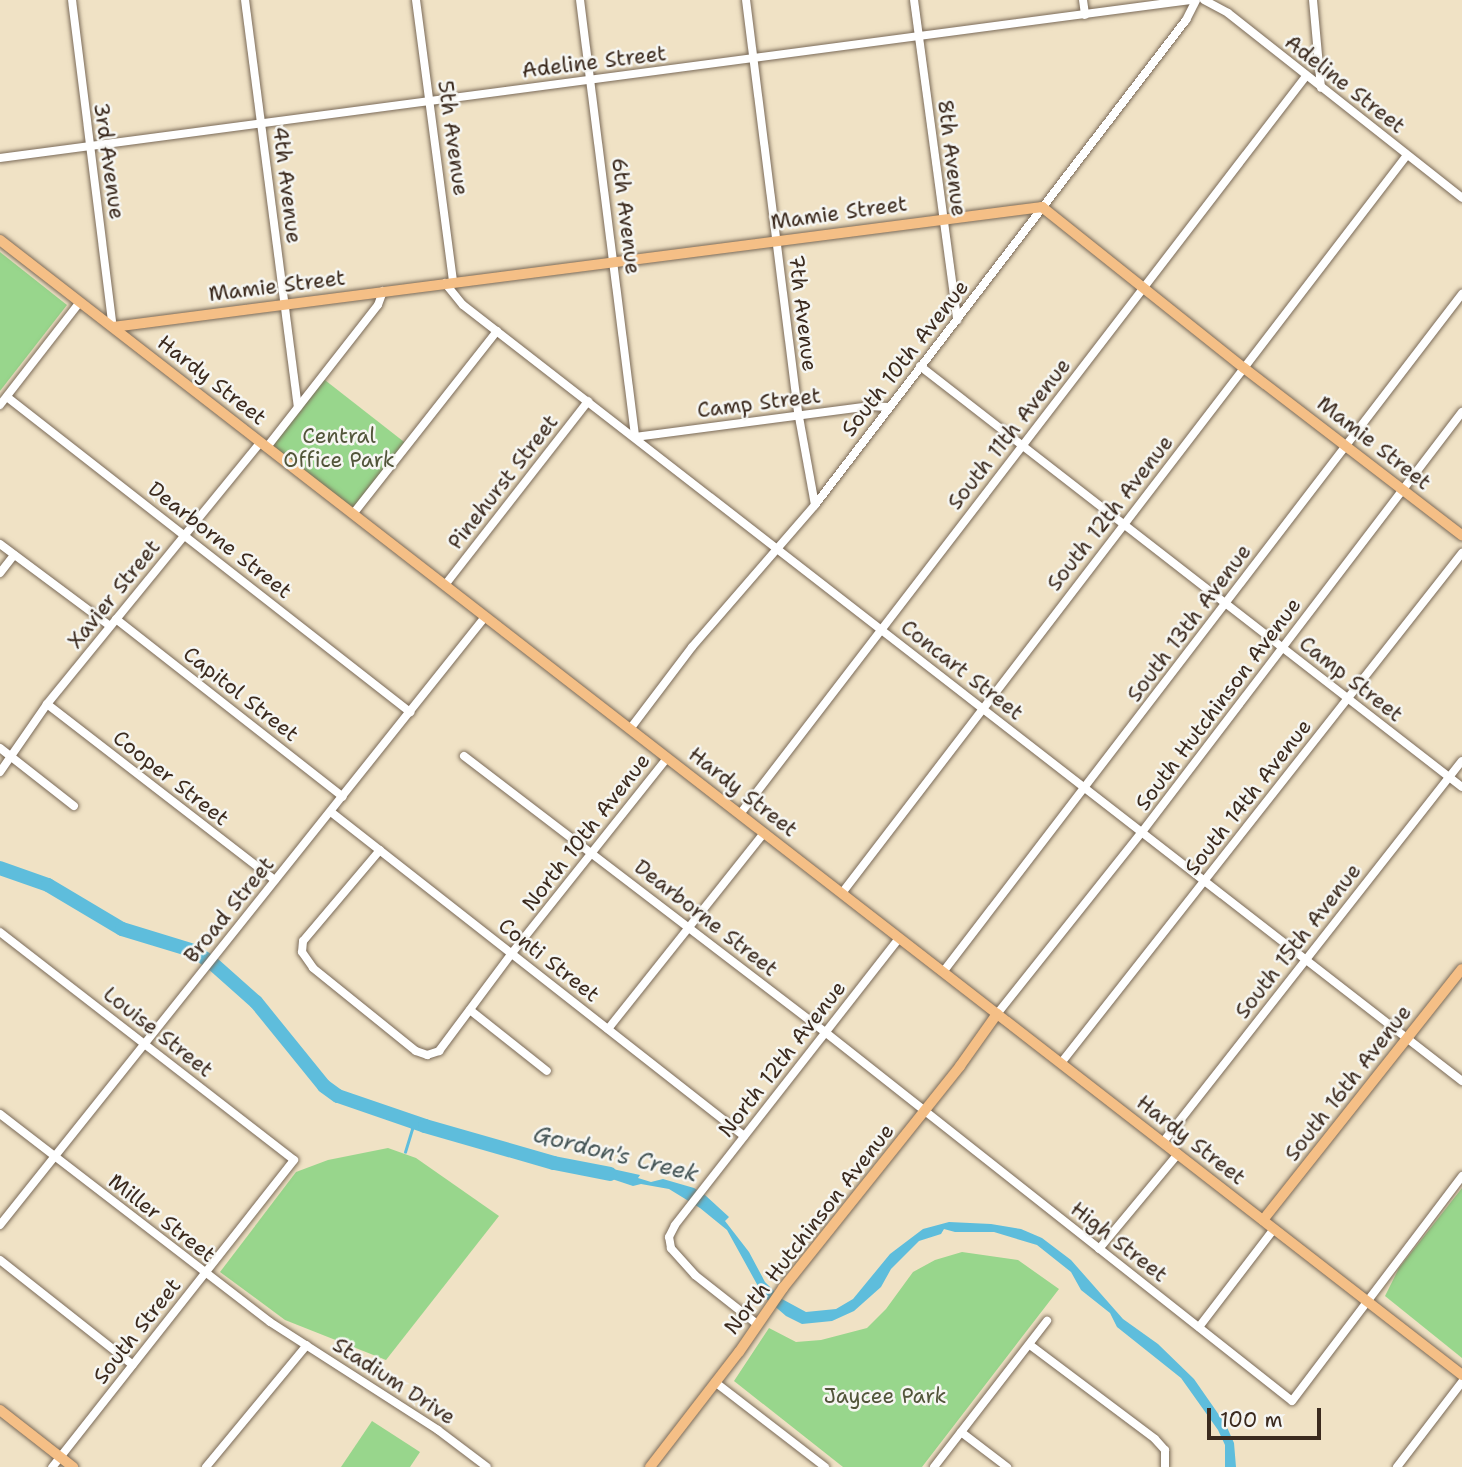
<!DOCTYPE html>
<style>
body{margin:0}
#map{position:relative;width:1462px;height:1467px;overflow:hidden;background:#f0e2c5;font-family:"Shantell Sans",sans-serif}
div>[style]{position:absolute}
.green>*{inset:0;background:#98d68c;transform-origin:0 0}
.water>*{inset:0;background:#5ebddc}
.stream>*{height:2.5px;margin:-1.25px;padding:0 1.25px;transform-origin:1.25px;border-radius:1.25px;background:#5ebddc}
.river>*{height:14px;margin:-7px;padding:0 7px;transform-origin:7px;border-radius:7px;background:#5ebddc}
.roads{filter:drop-shadow(0 0 2px #7a6a58) drop-shadow(0 0 2px #7a6a58)}
.minor>*{height:8px;margin:-4px;padding:0 4px;transform-origin:4px;border-radius:4px;background:#fff}
.major>*{height:10px;margin:-5px;padding:0 5px;transform-origin:5px;border-radius:5px;background:#f5bf86}
span{translate:-50% -50%;white-space:nowrap;text-align:center;line-height:1.15;-webkit-text-stroke:5px #f6f6f2;paint-order:stroke}
.street-label{font-size:21px;color:#3b2a1e}
.park-label{font-size:21px;color:#52553a}
.water-label{font-size:23px;color:#465657;font-style:italic}
.scale{position:absolute;left:1207px;top:1408px;width:114px;height:32px;box-sizing:border-box;border:4px solid #3b2a1e;border-top:0;padding-left:9px;font-size:21px;line-height:24px;white-space:nowrap;color:#3b2a1e;-webkit-text-stroke:5px #f6f6f2;paint-order:stroke}
</style>
<div id="map">
<div class="green">
<div style="clip-path:polygon(0 252px,67px 305px,0 391px)"></div>
<div style="left:321px;top:377px;width:110px;height:88px;rotate:38deg"></div>
<div style="clip-path:polygon(388px 1148px,416px 1158px,499px 1216px,386px 1360px,285px 1320px,220px 1272px,296px 1172px,328px 1160px)"></div>
<div style="clip-path:polygon(1462px 1188px,1462px 1358px,1385px 1296px,1399px 1268px)"></div>
<div style="clip-path:polygon(962px 1252px,1018px 1260px,1059px 1289px,922px 1467px,843px 1467px,734px 1381px,769px 1328px,796px 1342px,821px 1340px,867px 1328px,886px 1309px,913px 1272px,935px 1260px)"></div>
<div style="clip-path:polygon(372px 1421px,420px 1452px,410px 1467px,341px 1467px)"></div>
</div>
<div class="water">
<div style="clip-path:polygon(599px 1166px,640px 1175px,638px 1178px,651px 1182px,663px 1179px,694px 1188px,705px 1195px,729px 1217px,725px 1221px,749px 1252px,765px 1282px,782px 1299px,806px 1312px,836px 1309px,853px 1299px,890px 1254px,923px 1229px,949px 1222px,991px 1224px,1021px 1229px,1042px 1238px,1071px 1260px,1123px 1319px,1158px 1344px,1194px 1379px,1226px 1425px,1234px 1443px,1236px 1467px,1225px 1467px,1225px 1445px,1218px 1430px,1181px 1378px,1117px 1327px,1110px 1313px,1081px 1290px,1071px 1272px,1037px 1245px,994px 1232px,955px 1232px,944px 1229px,941px 1234px,919px 1241px,891px 1269px,881px 1287px,854px 1311px,832px 1321px,802px 1324px,786px 1316px,764px 1297px,727px 1230px,700px 1208px,669px 1189px,641px 1184px,633px 1186px,600px 1175px,594px 1171px)"></div>
</div>
<div class="stream">
<div style="left:405px;top:1152px;width:24px;rotate:-73deg"></div>
<div style="left:412px;top:1129px;width:7px;rotate:-98deg"></div>
</div>
<div class="river">
<div style="left:0;top:868px;width:51px;rotate:19.5deg"></div>
<div style="left:48px;top:885px;width:86px;rotate:30.7deg"></div>
<div style="left:122px;top:929px;width:75px;rotate:17deg"></div>
<div style="left:194px;top:951px;width:22px;rotate:34deg"></div>
<div style="left:212px;top:963px;width:59px;rotate:41.6deg"></div>
<div style="left:256px;top:1002px;width:108px;rotate:51deg"></div>
<div style="left:324px;top:1086px;width:17px;rotate:36deg"></div>
<div style="left:338px;top:1096px;width:92px;rotate:19deg"></div>
<div style="left:425px;top:1126px;width:134px;rotate:16deg"></div>
<div style="left:554px;top:1163px;width:57px;rotate:11.1deg"></div>
</div>
<div class="roads">
<div class="minor">
<div style="left:72px;top:0;width:330px;rotate:82.9deg"></div>
<div style="left:245px;top:0;width:410px;rotate:82.6deg"></div>
<div style="left:416px;top:0;width:283px;rotate:82.5deg"></div>
<div style="left:580px;top:0;width:440px;rotate:82.8deg"></div>
<div style="left:635px;top:437px;width:236px;rotate:-7.5deg"></div>
<div style="left:869px;top:406px;width:19px;rotate:3deg"></div>
<div style="left:746px;top:0;width:420px;rotate:82.8deg"></div>
<div style="left:799px;top:417px;width:89px;rotate:79.7deg"></div>
<div style="left:914px;top:0;width:323px;rotate:82.3deg"></div>
<div style="left:1083px;top:0;width:15px;rotate:82deg"></div>
<div style="left:1204px;top:0;width:27px;rotate:28deg"></div>
<div style="left:1228px;top:13px;width:298px;rotate:38.3deg"></div>
<div style="left:1313px;top:0;width:88px;rotate:84.8deg"></div>
<div style="left:0;top:158px;width:1201px;rotate:-7.56deg"></div>
<div style="left:445px;top:283px;width:28px;rotate:51deg"></div>
<div style="left:463px;top:305px;width:1265px;rotate:37.84deg"></div>
<div style="left:920px;top:366px;width:686px;rotate:37.84deg"></div>
<div style="left:7px;top:397px;width:512px;rotate:38.01deg"></div>
<div style="left:0;top:405px;width:130px;rotate:-52.2deg"></div>
<div style="left:267px;top:447px;width:180px;rotate:-52deg"></div>
<div style="left:378px;top:305px;width:15px;rotate:-70deg"></div>
<div style="left:353px;top:514px;width:233px;rotate:-51.8deg"></div>
<div style="left:0;top:544px;width:137px;rotate:36.7deg"></div>
<div style="left:0;top:573px;width:23px;rotate:-52deg"></div>
<div style="left:445px;top:585px;width:233px;rotate:-52.1deg"></div>
<div style="left:116px;top:619px;width:288px;rotate:38.1deg"></div>
<div style="left:47px;top:704px;width:288px;rotate:37.7deg"></div>
<div style="left:630px;top:729px;width:103px;rotate:-52.9deg"></div>
<div style="left:692px;top:647px;width:188px;rotate:-49.1deg"></div>
<div style="left:815px;top:505px;width:611px;rotate:-52.59deg"></div>
<div style="left:1186px;top:20px;width:22px;rotate:-63deg"></div>
<div style="left:0;top:748px;width:94px;rotate:38.1deg"></div>
<div style="left:464px;top:756px;width:454px;rotate:37.4deg"></div>
<div style="left:825px;top:1032px;width:595px;rotate:38.31deg"></div>
<div style="left:1292px;top:1401px;width:282px;rotate:-52.9deg"></div>
<div style="left:0;top:772px;width:83px;rotate:-55.3deg"></div>
<div style="left:47px;top:704px;width:338px;rotate:-50.8deg"></div>
<div style="left:331px;top:812px;width:525px;rotate:38.11deg"></div>
<div style="left:740px;top:814px;width:930px;rotate:-52.51deg"></div>
<div style="left:380px;top:850px;width:119px;rotate:130.2deg"></div>
<div style="left:303px;top:941px;width:11px;rotate:95deg"></div>
<div style="left:302px;top:952px;width:19px;rotate:55deg"></div>
<div style="left:313px;top:968px;width:132px;rotate:38.9deg"></div>
<div style="left:416px;top:1051px;width:12px;rotate:20deg"></div>
<div style="left:427px;top:1055px;width:13px;rotate:-18deg"></div>
<div style="left:439px;top:1051px;width:122px;rotate:-53.3deg"></div>
<div style="left:512px;top:953px;width:249px;rotate:-51.5deg"></div>
<div style="left:842px;top:893px;width:929px;rotate:-52.56deg"></div>
<div style="left:0;top:932px;width:372px;rotate:37.8deg"></div>
<div style="left:294px;top:1160px;width:391px;rotate:128.2deg"></div>
<div style="left:943px;top:972px;width:854px;rotate:-52.57deg"></div>
<div style="left:470px;top:1010px;width:98px;rotate:38.4deg"></div>
<div style="left:997px;top:1014px;width:233px;rotate:-51.5deg"></div>
<div style="left:1142px;top:832px;width:528px;rotate:-52.7deg"></div>
<div style="left:608px;top:1029px;width:251px;rotate:-51.5deg"></div>
<div style="left:1061px;top:1063px;width:649px;rotate:-51.82deg"></div>
<div style="left:0;top:1114px;width:341px;rotate:37.6deg"></div>
<div style="left:270px;top:1322px;width:200px;rotate:32.7deg"></div>
<div style="left:438px;top:1430px;width:61px;rotate:37.1deg"></div>
<div style="left:1163px;top:1142px;width:484px;rotate:-51.9deg"></div>
<div style="left:0;top:1225px;width:778px;rotate:-51.42deg"></div>
<div style="left:1099px;top:1249px;width:124px;rotate:-50.3deg"></div>
<div style="left:0;top:1260px;width:169px;rotate:38.3deg"></div>
<div style="left:757px;top:1324px;width:79px;rotate:-141.7deg"></div>
<div style="left:695px;top:1275px;width:36px;rotate:-132deg"></div>
<div style="left:671px;top:1248px;width:11px;rotate:-100deg"></div>
<div style="left:669px;top:1237px;width:13px;rotate:-63deg"></div>
<div style="left:675px;top:1225px;width:364px;rotate:-52deg"></div>
<div style="left:1199px;top:1327px;width:123px;rotate:-52.6deg"></div>
<div style="left:1030px;top:1345px;width:156px;rotate:36.9deg"></div>
<div style="left:1155px;top:1439px;width:15px;rotate:48deg"></div>
<div style="left:1165px;top:1450px;width:17px;rotate:90deg"></div>
<div style="left:715px;top:1382px;width:139px;rotate:37.7deg"></div>
<div style="left:961px;top:1432px;width:58px;rotate:37.3deg"></div>
<div style="left:206px;top:1467px;width:158px;rotate:-50.4deg"></div>
<div style="left:934px;top:1467px;width:185px;rotate:-52.3deg"></div>
<div style="left:1397px;top:1467px;width:107px;rotate:-52.6deg"></div>
</div>
<div class="major">
<div style="left:0;top:240px;width:1851px;rotate:37.82deg"></div>
<div style="left:113px;top:327px;width:937px;rotate:-7.36deg"></div>
<div style="left:1042px;top:207px;width:258px;rotate:38.6deg"></div>
<div style="left:1244px;top:368px;width:275px;rotate:37.5deg"></div>
<div style="left:1263px;top:1220px;width:320px;rotate:-51.6deg"></div>
<div style="left:0;top:1410px;width:93px;rotate:38deg"></div>
<div style="left:650px;top:1467px;width:145px;rotate:-52.3deg"></div>
<div style="left:739px;top:1352px;width:78px;rotate:-55.5deg"></div>
<div style="left:783px;top:1288px;width:284px;rotate:-51.4deg"></div>
<div style="left:960px;top:1066px;width:64px;rotate:-54.6deg"></div>
</div>
</div>
<div class="street-label">
<span style="left:594px;top:62px;rotate:-7deg">Adeline Street</span>
<span style="left:1345px;top:84px;rotate:38deg">Adeline Street</span>
<span style="left:453px;top:138px;rotate:82deg">5th Avenue</span>
<span style="left:952px;top:158px;rotate:83deg">8th Avenue</span>
<span style="left:109px;top:161px;rotate:82deg">3rd Avenue</span>
<span style="left:287px;top:185px;rotate:83deg">4th Avenue</span>
<span style="left:839px;top:213px;rotate:-8deg">Mamie Street</span>
<span style="left:626px;top:216px;rotate:83deg">6th Avenue</span>
<span style="left:277px;top:286px;rotate:-7deg">Mamie Street</span>
<span style="left:803px;top:313px;rotate:83deg">7th Avenue</span>
<span style="left:905px;top:358px;rotate:-52deg">South 10th Avenue</span>
<span style="left:212px;top:380px;rotate:38deg">Hardy Street</span>
<span style="left:759px;top:403px;rotate:-7deg">Camp Street</span>
<span style="left:1009px;top:434px;rotate:-52deg">South 11th Avenue</span>
<span style="left:1374px;top:443px;rotate:38deg">Mamie Street</span>
<span style="left:503px;top:482px;rotate:-52deg">Pinehurst Street</span>
<span style="left:1110px;top:513px;rotate:-52deg">South 12th Avenue</span>
<span style="left:220px;top:540px;rotate:38deg">Dearborne Street</span>
<span style="left:114px;top:594px;rotate:-51deg">Xavier Street</span>
<span style="left:1189px;top:623px;rotate:-53deg">South 13th Avenue</span>
<span style="left:962px;top:670px;rotate:38deg">Concart Street</span>
<span style="left:1351px;top:679px;rotate:38deg">Camp Street</span>
<span style="left:241px;top:694px;rotate:38deg">Capitol Street</span>
<span style="left:1218px;top:704px;rotate:-53deg">South Hutchinson Avenue</span>
<span style="left:171px;top:778px;rotate:38deg">Cooper Street</span>
<span style="left:743px;top:792px;rotate:38deg">Hardy Street</span>
<span style="left:1248px;top:797px;rotate:-52deg">South 14th Avenue</span>
<span style="left:586px;top:832px;rotate:-52deg">North 10th Avenue</span>
<span style="left:229px;top:910px;rotate:-51deg">Broad Street</span>
<span style="left:706px;top:918px;rotate:38deg">Dearborne Street</span>
<span style="left:1298px;top:941px;rotate:-52deg">South 15th Avenue</span>
<span style="left:549px;top:960px;rotate:38deg">Conti Street</span>
<span style="left:158px;top:1032px;rotate:38deg">Louise Street</span>
<span style="left:782px;top:1059px;rotate:-52deg">North 12th Avenue</span>
<span style="left:1348px;top:1083px;rotate:-52deg">South 16th Avenue</span>
<span style="left:1191px;top:1140px;rotate:38deg">Hardy Street</span>
<span style="left:162px;top:1218px;rotate:38deg">Miller Street</span>
<span style="left:809px;top:1229px;rotate:-52deg">North Hutchinson Avenue</span>
<span style="left:1119px;top:1242px;rotate:38deg">High Street</span>
<span style="left:137px;top:1331px;rotate:-52deg">South Street</span>
<span style="left:394px;top:1381px;rotate:33deg">Stadium Drive</span>
</div>
<div class="park-label">
<span style="left:339px;top:448px">Central<br>Office Park</span>
<span style="left:885px;top:1396px">Jaycee Park</span>
</div>
<div class="water-label">
<span style="left:616px;top:1154px;rotate:14deg">Gordon's Creek</span>
</div>
<div class="scale">100 m</div>
</div>
